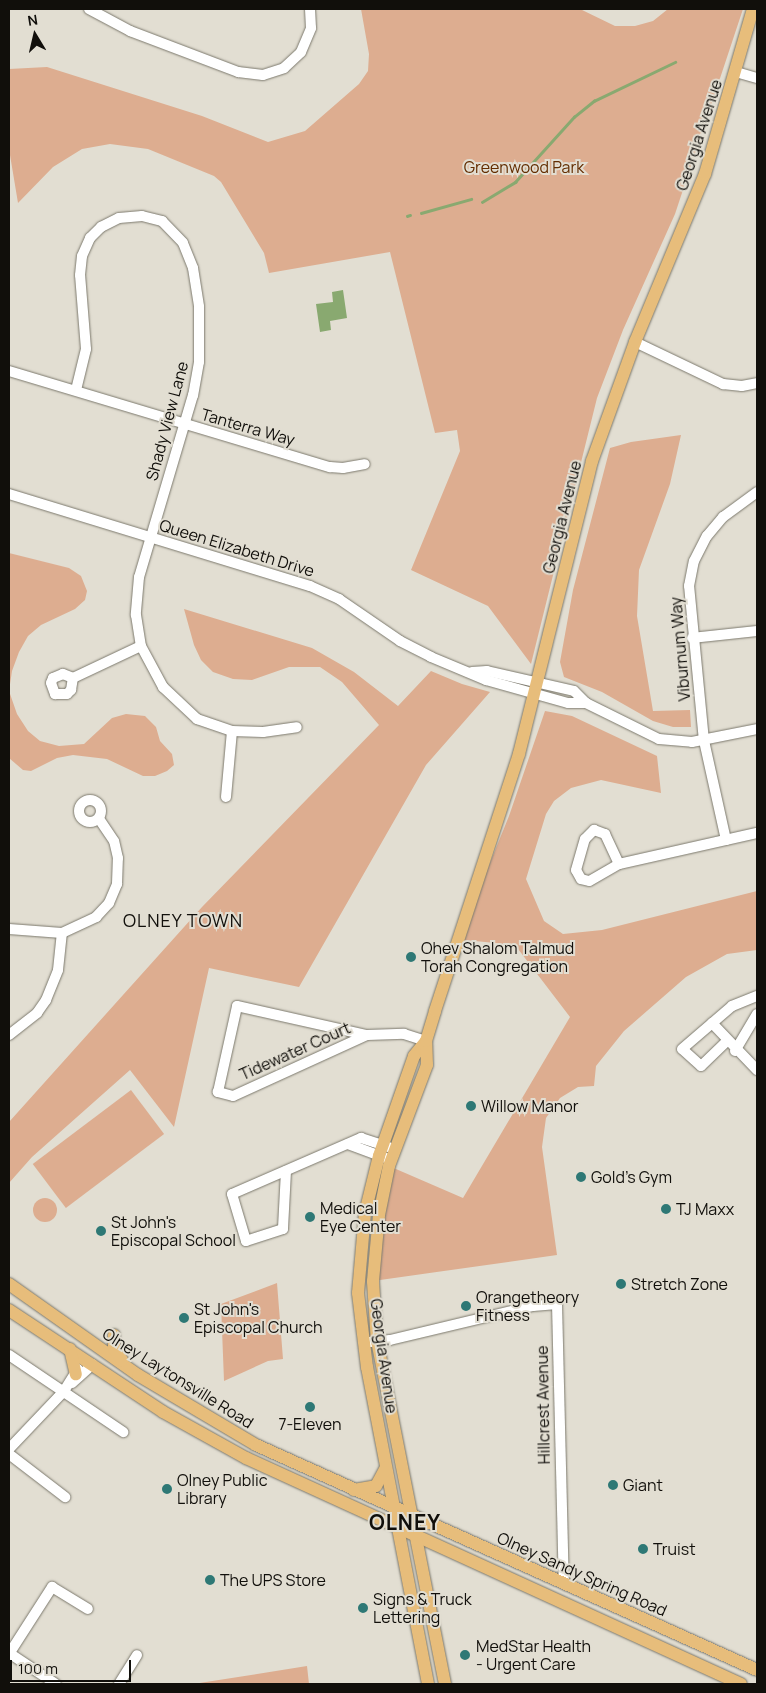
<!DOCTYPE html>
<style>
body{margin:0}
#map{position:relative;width:766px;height:1693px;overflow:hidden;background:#e2ded2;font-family:Manrope,sans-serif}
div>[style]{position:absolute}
.green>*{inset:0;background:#ddad90;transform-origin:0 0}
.round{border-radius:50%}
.water>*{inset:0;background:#89a970}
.stream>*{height:2.5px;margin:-1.25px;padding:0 1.25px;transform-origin:1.25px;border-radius:1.25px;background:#89a970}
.roads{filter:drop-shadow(0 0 1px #7c796d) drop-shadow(0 0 1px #7c796d)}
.minor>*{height:10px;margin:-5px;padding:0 5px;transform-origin:5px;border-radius:5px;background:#fff}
.minor>.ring{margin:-5px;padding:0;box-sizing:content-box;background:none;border:10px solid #fff;border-radius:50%}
.major>*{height:12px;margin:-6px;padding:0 6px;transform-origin:6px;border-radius:6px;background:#e7bd7b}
.dots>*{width:14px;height:14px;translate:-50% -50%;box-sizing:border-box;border:2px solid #e2ded2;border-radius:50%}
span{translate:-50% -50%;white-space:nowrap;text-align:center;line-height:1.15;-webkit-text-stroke:4px #e2ded2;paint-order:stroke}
.street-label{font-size:16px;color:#110f0b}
.park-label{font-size:16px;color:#632d00}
.poi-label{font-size:16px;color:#110f0b}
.left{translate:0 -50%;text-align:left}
.neighbourhood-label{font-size:18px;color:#110f0b;letter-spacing:1px}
.district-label{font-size:21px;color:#110f0b;font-weight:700;letter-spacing:1px}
.frame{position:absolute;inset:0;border:10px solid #110f0b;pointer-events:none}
.north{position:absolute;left:10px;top:10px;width:50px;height:50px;-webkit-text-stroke:4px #e2ded2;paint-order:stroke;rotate:351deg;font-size:14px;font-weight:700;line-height:20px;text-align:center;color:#110f0b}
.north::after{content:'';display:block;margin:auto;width:18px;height:22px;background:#110f0b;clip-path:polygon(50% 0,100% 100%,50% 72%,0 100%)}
.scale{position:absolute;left:10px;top:1660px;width:121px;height:22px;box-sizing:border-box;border:2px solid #110f0b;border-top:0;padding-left:6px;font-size:15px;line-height:18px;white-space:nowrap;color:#110f0b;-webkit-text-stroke:4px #e2ded2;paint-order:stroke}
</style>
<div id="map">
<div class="green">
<div style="clip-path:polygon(361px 9px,580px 9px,615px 26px,635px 26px,653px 21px,668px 9px,743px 9px,675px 214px,623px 330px,597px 398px,531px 664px,488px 606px,411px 570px,460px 451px,457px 430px,435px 433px,390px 252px,269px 273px,264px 253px,221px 182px,214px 176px,148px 149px,110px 144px,82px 149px,53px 167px,18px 203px,9px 149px,9px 69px,47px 67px,202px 116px,268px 142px,305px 131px,359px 84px,368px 71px,369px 54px)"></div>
<div style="clip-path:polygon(681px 435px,670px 484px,639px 570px,637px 616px,653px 711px,690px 710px,691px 727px,673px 727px,653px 721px,602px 692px,564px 677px,560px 662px,573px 590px,610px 448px,631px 442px)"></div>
<div style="clip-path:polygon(9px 553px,69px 568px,81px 576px,87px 591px,85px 600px,75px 609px,41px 625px,28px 636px,19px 652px,12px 671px,9px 691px,17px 714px,28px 731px,40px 741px,59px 746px,84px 744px,112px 718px,126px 714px,145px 716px,156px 727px,160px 741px,172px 754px,174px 765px,167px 771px,155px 776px,143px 776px,107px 759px,73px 755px,57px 758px,31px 771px,23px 770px,9px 758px)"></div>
<div style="clip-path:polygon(184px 609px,312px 648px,354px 672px,398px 706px,431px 671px,462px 684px,490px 692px,426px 765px,299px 987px,209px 968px,174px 1127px,130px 1070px,32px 1157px,9px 1183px,9px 1122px,202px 907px,379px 725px,342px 682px,320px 667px,289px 667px,252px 680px,233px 679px,213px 672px,201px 660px,194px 645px)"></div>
<div style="clip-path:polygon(545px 711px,572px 716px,657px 756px,661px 793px,601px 780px,571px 788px,554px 801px,546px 814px,526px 879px,544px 921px,563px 934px,602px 930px,757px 891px,757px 950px,727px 954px,686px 977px,624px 1031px,596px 1066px,594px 1086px,578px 1087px,560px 1098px,546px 1118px,542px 1147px,557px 1255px,373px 1281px,389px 1166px,463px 1198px,570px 1017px,515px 945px,475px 941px,457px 944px,509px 816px)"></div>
<div style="left:131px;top:1090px;width:55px;height:123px;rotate:53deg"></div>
<div class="round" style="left:33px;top:1198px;width:24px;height:24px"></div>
<div style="clip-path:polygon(277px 1283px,283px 1359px,268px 1361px,224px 1381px,221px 1304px)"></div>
<div style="clip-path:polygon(307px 1666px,309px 1684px,193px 1684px,251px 1675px)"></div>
</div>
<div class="water">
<div style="clip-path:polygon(343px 290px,347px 318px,330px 321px,331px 330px,320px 332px,316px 304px,333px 302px,332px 292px)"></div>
</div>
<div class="stream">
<div style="left:482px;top:202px;width:39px;rotate:-31deg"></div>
<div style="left:515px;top:182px;width:88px;rotate:-47.8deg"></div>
<div style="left:574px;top:117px;width:26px;rotate:-39deg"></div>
<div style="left:594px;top:101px;width:90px;rotate:-25.7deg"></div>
<div style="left:421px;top:213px;width:52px;rotate:-15.6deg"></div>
<div style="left:407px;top:216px;width:3px;rotate:-18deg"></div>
</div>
<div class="roads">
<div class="minor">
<div style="left:89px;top:9px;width:47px;rotate:28.2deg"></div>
<div style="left:130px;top:31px;width:116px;rotate:20.8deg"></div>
<div style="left:238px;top:72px;width:25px;rotate:7deg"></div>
<div style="left:263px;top:75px;width:22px;rotate:-18deg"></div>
<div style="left:284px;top:68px;width:23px;rotate:-43deg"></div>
<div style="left:301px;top:52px;width:26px;rotate:-67deg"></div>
<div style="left:311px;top:28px;width:19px;rotate:-93deg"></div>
<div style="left:736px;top:72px;width:22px;rotate:16deg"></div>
<div style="left:635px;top:342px;width:98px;rotate:25.5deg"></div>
<div style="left:723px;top:384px;width:19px;rotate:6deg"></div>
<div style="left:742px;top:386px;width:15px;rotate:-11deg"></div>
<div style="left:9px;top:371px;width:335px;rotate:16.7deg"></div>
<div style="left:330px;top:467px;width:13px;rotate:4deg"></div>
<div style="left:343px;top:468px;width:22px;rotate:-10deg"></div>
<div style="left:76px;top:390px;width:42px;rotate:-76.3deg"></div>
<div style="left:86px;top:349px;width:74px;rotate:-94.6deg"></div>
<div style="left:80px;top:275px;width:19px;rotate:-84deg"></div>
<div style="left:82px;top:256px;width:20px;rotate:-66deg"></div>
<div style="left:90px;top:238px;width:16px;rotate:-45deg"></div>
<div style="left:101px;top:227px;width:20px;rotate:-27deg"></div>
<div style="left:119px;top:218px;width:23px;rotate:-5deg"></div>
<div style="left:142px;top:216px;width:21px;rotate:14deg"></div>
<div style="left:162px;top:221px;width:30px;rotate:46deg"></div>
<div style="left:183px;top:243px;width:27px;rotate:68deg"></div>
<div style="left:193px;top:268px;width:39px;rotate:81deg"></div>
<div style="left:199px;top:307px;width:55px;rotate:90deg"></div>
<div style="left:199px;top:362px;width:34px;rotate:100deg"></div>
<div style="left:193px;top:395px;width:190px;rotate:106.5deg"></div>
<div style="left:139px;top:577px;width:38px;rotate:95deg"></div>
<div style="left:136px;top:615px;width:31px;rotate:81deg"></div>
<div style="left:141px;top:646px;width:47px;rotate:61.8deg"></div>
<div style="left:163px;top:687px;width:47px;rotate:43.3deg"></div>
<div style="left:197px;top:719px;width:37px;rotate:19deg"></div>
<div style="left:232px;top:731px;width:31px;rotate:2deg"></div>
<div style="left:263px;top:732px;width:34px;rotate:-8deg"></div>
<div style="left:9px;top:494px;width:315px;rotate:17deg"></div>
<div style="left:310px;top:586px;width:32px;rotate:24deg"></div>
<div style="left:339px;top:599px;width:74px;rotate:34.5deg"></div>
<div style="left:400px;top:641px;width:35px;rotate:27deg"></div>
<div style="left:431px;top:657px;width:60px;rotate:22.7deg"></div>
<div style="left:486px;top:680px;width:85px;rotate:15.7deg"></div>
<div style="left:568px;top:703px;width:18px"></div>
<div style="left:692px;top:638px;width:65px;rotate:-6.1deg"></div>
<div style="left:472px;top:672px;width:15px;rotate:-4deg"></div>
<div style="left:487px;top:671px;width:89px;rotate:12.9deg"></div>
<div style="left:574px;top:691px;width:17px;rotate:45deg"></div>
<div style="left:586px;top:703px;width:81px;rotate:26.3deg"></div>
<div style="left:659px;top:739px;width:33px;rotate:5deg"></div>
<div style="left:692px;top:742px;width:66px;rotate:-11.3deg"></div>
<div style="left:73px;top:678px;width:11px;rotate:-158deg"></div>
<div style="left:63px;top:674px;width:11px;rotate:158deg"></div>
<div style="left:53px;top:678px;width:5px;rotate:112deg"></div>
<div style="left:51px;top:683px;width:12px;rotate:70deg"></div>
<div style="left:55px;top:694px;width:12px"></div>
<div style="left:67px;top:694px;width:6px;rotate:-45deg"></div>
<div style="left:71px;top:690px;width:12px;rotate:-81deg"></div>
<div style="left:73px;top:678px;width:75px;rotate:-25.2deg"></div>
<div style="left:226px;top:797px;width:66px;rotate:-84.8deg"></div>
<div class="ring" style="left:79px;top:800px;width:12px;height:12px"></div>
<div style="left:726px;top:840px;width:101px;rotate:-102.5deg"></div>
<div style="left:704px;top:741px;width:156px;rotate:-95.5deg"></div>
<div style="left:689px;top:586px;width:25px;rotate:-79deg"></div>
<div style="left:694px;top:561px;width:28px;rotate:-63deg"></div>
<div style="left:707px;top:536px;width:25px;rotate:-50deg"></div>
<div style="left:723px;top:517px;width:42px;rotate:-36.3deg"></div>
<div style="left:619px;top:864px;width:34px;rotate:150deg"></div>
<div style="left:589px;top:881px;width:8px;rotate:-166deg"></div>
<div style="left:581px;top:879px;width:10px;rotate:-119deg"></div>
<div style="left:576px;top:870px;width:32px;rotate:-74deg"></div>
<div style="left:585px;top:839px;width:13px;rotate:-45deg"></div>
<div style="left:594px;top:830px;width:12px;rotate:20deg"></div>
<div style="left:605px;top:834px;width:33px;rotate:65deg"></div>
<div style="left:619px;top:864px;width:141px;rotate:-12.7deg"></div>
<div style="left:9px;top:929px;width:53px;rotate:4.3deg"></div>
<div style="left:62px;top:933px;width:38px;rotate:-25deg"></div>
<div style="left:96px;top:917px;width:19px;rotate:-47deg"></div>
<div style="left:109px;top:903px;width:21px;rotate:-67deg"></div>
<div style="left:117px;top:884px;width:26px;rotate:-88deg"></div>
<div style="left:118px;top:858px;width:17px;rotate:-103deg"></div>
<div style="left:114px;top:841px;width:27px;rotate:-124deg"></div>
<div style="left:712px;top:1023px;width:65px;rotate:46.2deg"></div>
<div style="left:9px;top:1035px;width:36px;rotate:-38deg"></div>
<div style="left:37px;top:1013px;width:16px;rotate:-55deg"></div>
<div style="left:46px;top:1000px;width:32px;rotate:-68deg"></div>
<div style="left:58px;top:970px;width:37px;rotate:-84deg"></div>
<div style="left:367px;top:1035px;width:147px;rotate:155.5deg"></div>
<div style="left:233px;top:1096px;width:16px;rotate:-165deg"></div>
<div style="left:218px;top:1092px;width:88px;rotate:-77.5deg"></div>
<div style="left:237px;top:1006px;width:133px;rotate:12.6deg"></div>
<div style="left:367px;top:1035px;width:37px;rotate:-2deg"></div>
<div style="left:404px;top:1034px;width:23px;rotate:18deg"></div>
<div style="left:727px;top:1041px;width:36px;rotate:136deg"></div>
<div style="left:701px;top:1066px;width:25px;rotate:-138deg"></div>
<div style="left:682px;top:1049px;width:66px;rotate:-40.7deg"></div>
<div style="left:732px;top:1006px;width:27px;rotate:-22deg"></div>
<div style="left:735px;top:1051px;width:43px;rotate:-59.3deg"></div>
<div style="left:348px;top:1144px;width:46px;rotate:20.4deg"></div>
<div style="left:286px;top:1171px;width:58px;rotate:93deg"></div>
<div style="left:283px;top:1229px;width:39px;rotate:162deg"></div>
<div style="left:246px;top:1241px;width:49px;rotate:-106.6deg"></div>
<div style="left:232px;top:1194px;width:141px;rotate:-23.5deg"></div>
<div style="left:361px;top:1138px;width:29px;rotate:18deg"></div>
<div style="left:370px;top:1342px;width:20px;rotate:-6deg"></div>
<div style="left:390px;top:1340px;width:147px;rotate:-13.4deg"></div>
<div style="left:533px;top:1306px;width:24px;rotate:-5deg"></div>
<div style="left:557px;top:1304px;width:280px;rotate:88.6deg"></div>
<div style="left:9px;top:1355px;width:138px;rotate:34deg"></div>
<div style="left:72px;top:1383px;width:28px;rotate:-42deg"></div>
<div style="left:9px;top:1449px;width:80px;rotate:-46.5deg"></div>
<div style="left:64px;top:1391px;width:26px;rotate:-58deg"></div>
<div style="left:9px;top:1454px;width:71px;rotate:37.5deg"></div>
<div style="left:9px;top:1653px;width:56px;rotate:33.4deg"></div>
<div style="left:9px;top:1654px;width:80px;rotate:-57.3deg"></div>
<div style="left:52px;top:1587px;width:42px;rotate:31.4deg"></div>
<div style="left:119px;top:1684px;width:34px;rotate:-58deg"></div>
</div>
<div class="major">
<div style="left:426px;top:1041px;width:19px;rotate:129deg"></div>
<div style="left:414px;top:1056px;width:106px;rotate:109.3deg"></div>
<div style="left:379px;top:1156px;width:59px;rotate:103.8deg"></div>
<div style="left:365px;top:1213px;width:80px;rotate:95deg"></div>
<div style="left:358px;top:1293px;width:75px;rotate:83.1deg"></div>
<div style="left:367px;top:1367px;width:323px;rotate:79.1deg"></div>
<div style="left:9px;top:1284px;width:158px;rotate:35.2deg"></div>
<div style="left:138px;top:1375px;width:137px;rotate:30.7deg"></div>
<div style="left:256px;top:1445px;width:549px;rotate:24.18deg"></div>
<div style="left:9px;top:1310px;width:185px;rotate:33.5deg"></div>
<div style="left:163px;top:1412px;width:95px;rotate:29deg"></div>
<div style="left:246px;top:1458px;width:544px;rotate:24.54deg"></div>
<div style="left:114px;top:1335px;width:14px;rotate:90deg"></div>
<div style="left:114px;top:1349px;width:14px;rotate:54deg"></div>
<div style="left:70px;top:1349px;width:26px;rotate:77deg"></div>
<div style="left:354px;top:1490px;width:22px;rotate:-10deg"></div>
<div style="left:376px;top:1486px;width:21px;rotate:-62deg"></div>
<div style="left:445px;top:1684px;width:349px;rotate:-101.2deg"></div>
<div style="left:377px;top:1342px;width:61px;rotate:-93.8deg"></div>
<div style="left:373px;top:1281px;width:66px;rotate:-84.8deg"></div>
<div style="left:379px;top:1215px;width:50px;rotate:-78.5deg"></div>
<div style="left:389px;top:1166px;width:108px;rotate:-69.4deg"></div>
<div style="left:427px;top:1065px;width:24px;rotate:-92deg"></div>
<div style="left:426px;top:1041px;width:31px;rotate:-73deg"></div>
<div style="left:435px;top:1011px;width:270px;rotate:-71.9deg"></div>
<div style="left:519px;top:754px;width:302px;rotate:-76deg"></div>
<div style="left:592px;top:461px;width:127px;rotate:-70.1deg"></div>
<div style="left:635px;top:342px;width:182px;rotate:-67.4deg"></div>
<div style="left:705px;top:174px;width:172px;rotate:-73.8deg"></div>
</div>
</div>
<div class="dots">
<div style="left:411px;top:957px;background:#2e7875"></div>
<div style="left:471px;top:1106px;background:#2e7875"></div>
<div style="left:581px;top:1177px;background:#2e7875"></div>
<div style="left:666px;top:1209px;background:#2e7875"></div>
<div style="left:310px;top:1217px;background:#2e7875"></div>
<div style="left:101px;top:1231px;background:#2e7875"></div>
<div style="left:621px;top:1284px;background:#2e7875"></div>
<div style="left:466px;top:1306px;background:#2e7875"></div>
<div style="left:184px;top:1318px;background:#2e7875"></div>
<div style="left:310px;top:1407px;background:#2e7875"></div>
<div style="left:613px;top:1485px;background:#2e7875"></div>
<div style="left:167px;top:1489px;background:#2e7875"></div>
<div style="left:643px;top:1549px;background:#2e7875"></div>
<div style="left:210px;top:1580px;background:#2e7875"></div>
<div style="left:363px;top:1608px;background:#2e7875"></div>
<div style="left:465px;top:1655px;background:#2e7875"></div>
</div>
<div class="street-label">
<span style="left:699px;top:135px;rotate:-72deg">Georgia Avenue</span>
<span style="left:167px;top:421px;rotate:-75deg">Shady View Lane</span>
<span style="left:248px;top:427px;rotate:16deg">Tanterra Way</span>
<span style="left:562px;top:517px;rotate:-76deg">Georgia Avenue</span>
<span style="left:237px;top:548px;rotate:17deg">Queen Elizabeth Drive</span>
<span style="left:680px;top:649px;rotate:-95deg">Viburnum Way</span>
<span style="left:295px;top:1051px;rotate:-24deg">Tidewater Court</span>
<span style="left:384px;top:1356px;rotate:82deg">Georgia Avenue</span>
<span style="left:178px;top:1378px;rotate:32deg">Olney Laytonsville Road</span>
<span style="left:543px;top:1405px;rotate:-91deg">Hillcrest Avenue</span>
<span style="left:582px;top:1574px;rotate:24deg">Olney Sandy Spring Road</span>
</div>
<div class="park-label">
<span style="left:524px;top:167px">Greenwood Park</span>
</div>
<div class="poi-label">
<span class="left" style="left:421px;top:957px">Ohev Shalom Talmud<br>Torah Congregation</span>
<span class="left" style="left:481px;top:1106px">Willow Manor</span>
<span class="left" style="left:591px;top:1177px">Gold's Gym</span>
<span class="left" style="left:320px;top:1217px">Medical<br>Eye Center</span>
<span class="left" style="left:676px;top:1209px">TJ Maxx</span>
<span class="left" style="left:111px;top:1231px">St John's<br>Episcopal School</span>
<span class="left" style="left:631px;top:1284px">Stretch Zone</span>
<span class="left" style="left:476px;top:1306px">Orangetheory<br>Fitness</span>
<span class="left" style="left:194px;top:1318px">St John's<br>Episcopal Church</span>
<span style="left:310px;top:1424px">7-Eleven</span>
<span class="left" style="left:177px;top:1489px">Olney Public<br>Library</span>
<span class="left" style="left:623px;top:1485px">Giant</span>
<span class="left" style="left:653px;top:1549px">Truist</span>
<span class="left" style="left:220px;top:1580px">The UPS Store</span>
<span class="left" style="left:373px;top:1608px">Signs &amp; Truck<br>Lettering</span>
<span class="left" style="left:476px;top:1655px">MedStar Health<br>- Urgent Care</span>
</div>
<div class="neighbourhood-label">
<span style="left:183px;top:920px">OLNEY TOWN</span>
</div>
<div class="district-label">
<span style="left:405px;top:1522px">OLNEY</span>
</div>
<div class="frame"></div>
<div class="north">N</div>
<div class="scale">100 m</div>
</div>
